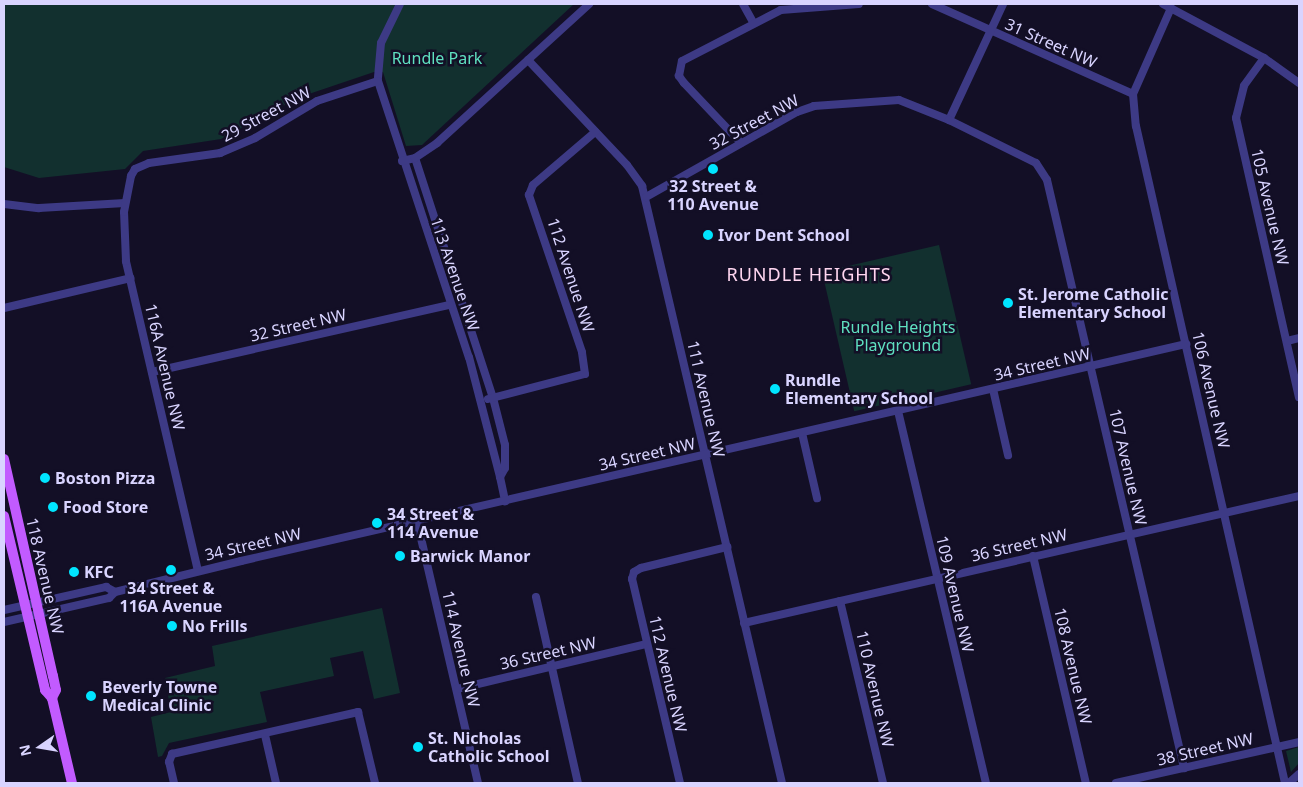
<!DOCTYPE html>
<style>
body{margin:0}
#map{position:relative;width:1303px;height:787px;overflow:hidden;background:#130f26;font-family:"Noto Sans",sans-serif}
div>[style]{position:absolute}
.green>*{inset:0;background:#12302f;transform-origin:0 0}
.minor>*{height:8px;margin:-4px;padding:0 4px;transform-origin:4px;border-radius:4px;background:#3d3a85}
.major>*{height:10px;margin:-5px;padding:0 5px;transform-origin:5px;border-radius:5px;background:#c25bff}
.dots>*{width:14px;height:14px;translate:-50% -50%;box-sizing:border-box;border:2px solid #130f26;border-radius:50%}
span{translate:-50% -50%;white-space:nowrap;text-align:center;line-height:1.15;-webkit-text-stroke:5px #130f26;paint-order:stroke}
.street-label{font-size:16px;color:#d9d4ff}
.park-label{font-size:16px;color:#5fe0c0}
.poi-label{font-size:16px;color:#d9d4ff;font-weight:700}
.left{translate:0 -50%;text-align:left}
.neighbourhood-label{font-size:18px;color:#ffd6f0;letter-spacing:1px}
.frame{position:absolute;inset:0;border:5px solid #d9d4ff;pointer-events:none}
.north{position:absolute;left:15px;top:722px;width:50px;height:50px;-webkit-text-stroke:4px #130f26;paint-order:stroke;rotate:257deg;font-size:14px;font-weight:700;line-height:20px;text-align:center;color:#d9d4ff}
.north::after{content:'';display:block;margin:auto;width:18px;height:22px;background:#d9d4ff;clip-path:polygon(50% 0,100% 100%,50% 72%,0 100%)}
</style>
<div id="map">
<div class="green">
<div style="clip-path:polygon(4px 4px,574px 4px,422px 145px,406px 146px,383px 72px,374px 72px,300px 97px,221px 139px,143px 151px,125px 169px,39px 178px,4px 167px)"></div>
<div style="left:939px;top:245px;width:143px;height:120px;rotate:77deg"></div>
<div style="clip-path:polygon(382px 608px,400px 693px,374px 699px,363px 651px,330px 658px,334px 676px,260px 692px,267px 722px,169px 743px,162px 756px,158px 757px,151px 717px,171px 712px,165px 678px,215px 666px,212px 646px)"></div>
<div style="clip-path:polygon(1299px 747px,1299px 763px,1291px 772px,1286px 751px)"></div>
</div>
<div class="minor">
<div style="left:400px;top:4px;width:43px;rotate:116deg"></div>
<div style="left:381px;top:43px;width:38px;rotate:95deg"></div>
<div style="left:378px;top:81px;width:291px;rotate:71.8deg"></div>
<div style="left:469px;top:357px;width:124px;rotate:75.5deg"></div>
<div style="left:500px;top:477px;width:10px;rotate:-61deg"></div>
<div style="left:505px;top:468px;width:23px;rotate:-90deg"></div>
<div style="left:505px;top:445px;width:49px;rotate:-104.3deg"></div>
<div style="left:493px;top:398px;width:252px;rotate:-108deg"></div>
<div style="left:743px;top:4px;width:21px;rotate:61deg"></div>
<div style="left:932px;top:4px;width:220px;rotate:24.1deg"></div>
<div style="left:1163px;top:4px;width:115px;rotate:28.1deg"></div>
<div style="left:1264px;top:58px;width:43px;rotate:35.5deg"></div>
<div style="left:1171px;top:8px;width:94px;rotate:113.8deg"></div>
<div style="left:1133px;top:94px;width:32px;rotate:85deg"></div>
<div style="left:1136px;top:126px;width:674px;rotate:77.22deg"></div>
<div style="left:1264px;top:58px;width:34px;rotate:126deg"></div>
<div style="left:1244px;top:86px;width:33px;rotate:104deg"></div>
<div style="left:1236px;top:118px;width:286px;rotate:77.3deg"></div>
<div style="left:528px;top:60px;width:144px;rotate:46.7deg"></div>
<div style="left:627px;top:165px;width:26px;rotate:54deg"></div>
<div style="left:642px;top:186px;width:613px;rotate:76.8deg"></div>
<div style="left:949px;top:120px;width:128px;rotate:-65deg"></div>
<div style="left:741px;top:143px;width:83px;rotate:-133.5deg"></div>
<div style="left:684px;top:83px;width:9px;rotate:-126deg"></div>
<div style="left:679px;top:76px;width:15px;rotate:-79deg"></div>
<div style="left:682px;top:61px;width:111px;rotate:-27.3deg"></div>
<div style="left:781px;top:10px;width:78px;rotate:-4.4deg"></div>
<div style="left:402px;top:161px;width:13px;rotate:-13deg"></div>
<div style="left:415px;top:158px;width:27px;rotate:-34deg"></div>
<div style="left:437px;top:143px;width:206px;rotate:-42.4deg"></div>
<div style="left:646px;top:197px;width:173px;rotate:-29.4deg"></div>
<div style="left:797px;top:112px;width:18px;rotate:-19deg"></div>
<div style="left:814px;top:106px;width:85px;rotate:-4deg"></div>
<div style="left:899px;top:100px;width:54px;rotate:21.8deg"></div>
<div style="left:949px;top:120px;width:97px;rotate:26.3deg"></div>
<div style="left:1036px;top:163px;width:20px;rotate:57deg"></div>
<div style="left:1047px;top:180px;width:604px;rotate:76.88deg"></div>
<div style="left:4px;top:204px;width:35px;rotate:7deg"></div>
<div style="left:39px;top:208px;width:86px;rotate:-3.3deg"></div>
<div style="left:4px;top:308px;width:130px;rotate:-13.3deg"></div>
<div style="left:1287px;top:341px;width:12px;rotate:-14deg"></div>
<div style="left:152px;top:372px;width:305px;rotate:-12.7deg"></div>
<div style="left:993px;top:389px;width:68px;rotate:77.2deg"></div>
<div style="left:488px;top:399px;width:100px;rotate:-14.5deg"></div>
<div style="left:585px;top:374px;width:22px;rotate:-98deg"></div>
<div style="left:582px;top:352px;width:166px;rotate:-108.7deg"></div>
<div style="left:529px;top:195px;width:11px;rotate:-68deg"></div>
<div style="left:533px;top:185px;width:82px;rotate:-40.5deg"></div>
<div style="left:898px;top:411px;width:382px;rotate:76.7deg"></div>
<div style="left:802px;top:433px;width:67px;rotate:77deg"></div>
<div style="left:500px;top:477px;width:25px;rotate:78deg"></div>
<div style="left:417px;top:521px;width:269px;rotate:76.9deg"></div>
<div style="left:1033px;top:556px;width:233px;rotate:76.9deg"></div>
<div style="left:198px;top:571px;width:318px;rotate:-103.1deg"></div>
<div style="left:126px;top:261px;width:49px;rotate:-92.3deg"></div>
<div style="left:124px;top:212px;width:37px;rotate:-79deg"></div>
<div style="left:131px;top:176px;width:8px;rotate:-60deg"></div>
<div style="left:135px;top:169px;width:15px;rotate:-23deg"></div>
<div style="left:149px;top:163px;width:72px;rotate:-8deg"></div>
<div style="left:220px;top:153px;width:38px;rotate:-23deg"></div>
<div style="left:255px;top:138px;width:72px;rotate:-30.8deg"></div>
<div style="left:317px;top:101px;width:64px;rotate:-18.2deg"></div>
<div style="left:536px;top:597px;width:191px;rotate:77.3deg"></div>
<div style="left:840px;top:601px;width:187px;rotate:76.7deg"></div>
<div style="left:4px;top:610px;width:105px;rotate:-12.7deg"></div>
<div style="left:106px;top:587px;width:10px;rotate:29deg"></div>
<div style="left:4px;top:622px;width:108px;rotate:-12.9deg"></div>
<div style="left:109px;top:598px;width:8px;rotate:-45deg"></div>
<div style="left:115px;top:592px;width:130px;rotate:-13.8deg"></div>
<div style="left:241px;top:561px;width:970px;rotate:-12.93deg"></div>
<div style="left:744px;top:623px;width:569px;rotate:-12.89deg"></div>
<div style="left:457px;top:689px;width:194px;rotate:-13.4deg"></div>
<div style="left:265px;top:735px;width:49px;rotate:77.1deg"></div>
<div style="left:174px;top:783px;width:22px;rotate:-103deg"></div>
<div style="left:169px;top:762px;width:9px;rotate:-69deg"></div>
<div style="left:172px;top:754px;width:191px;rotate:-12.7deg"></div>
<div style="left:358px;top:712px;width:73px;rotate:76.5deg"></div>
<div style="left:680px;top:783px;width:210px;rotate:-103.2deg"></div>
<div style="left:632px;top:579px;width:7px;rotate:-74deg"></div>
<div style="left:634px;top:572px;width:8px;rotate:-30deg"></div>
<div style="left:641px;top:568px;width:89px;rotate:-13.7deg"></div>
<div style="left:1116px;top:783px;width:188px;rotate:-12.6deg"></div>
<div style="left:1289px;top:783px;width:13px;rotate:-42deg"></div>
</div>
<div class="major">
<div style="left:4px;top:459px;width:222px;rotate:77.3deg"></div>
<div style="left:53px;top:676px;width:14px;rotate:78deg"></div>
<div style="left:56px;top:690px;width:9px;rotate:117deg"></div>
<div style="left:4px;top:516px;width:179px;rotate:76.7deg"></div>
<div style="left:45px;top:690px;width:11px;rotate:49deg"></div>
<div style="left:52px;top:698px;width:87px;rotate:76.8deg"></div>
</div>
<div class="dots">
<div style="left:713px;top:169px;background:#00e5ff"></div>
<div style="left:708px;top:235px;background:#00e5ff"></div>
<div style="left:1008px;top:303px;background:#00e5ff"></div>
<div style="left:775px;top:389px;background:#00e5ff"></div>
<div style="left:45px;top:478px;background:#00e5ff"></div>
<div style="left:53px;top:507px;background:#00e5ff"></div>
<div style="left:377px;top:523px;background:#00e5ff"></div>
<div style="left:400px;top:556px;background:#00e5ff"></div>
<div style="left:171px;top:570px;background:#00e5ff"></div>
<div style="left:74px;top:572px;background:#00e5ff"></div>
<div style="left:172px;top:626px;background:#00e5ff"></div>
<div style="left:91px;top:696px;background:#00e5ff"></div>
<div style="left:418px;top:747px;background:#00e5ff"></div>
</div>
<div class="street-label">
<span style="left:1051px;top:43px;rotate:24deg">31 Street NW</span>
<span style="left:266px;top:114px;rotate:-28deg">29 Street NW</span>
<span style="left:754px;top:122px;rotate:-28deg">32 Street NW</span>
<span style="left:1270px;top:207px;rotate:77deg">105 Avenue NW</span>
<span style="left:455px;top:274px;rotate:71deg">113 Avenue NW</span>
<span style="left:571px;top:275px;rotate:72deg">112 Avenue NW</span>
<span style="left:298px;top:325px;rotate:-13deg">32 Street NW</span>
<span style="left:1042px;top:364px;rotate:-13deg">34 Street NW</span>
<span style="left:165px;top:367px;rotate:77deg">116A Avenue NW</span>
<span style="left:1211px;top:390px;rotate:77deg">106 Avenue NW</span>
<span style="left:706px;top:399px;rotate:77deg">111 Avenue NW</span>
<span style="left:647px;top:454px;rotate:-13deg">34 Street NW</span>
<span style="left:1128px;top:467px;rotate:77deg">107 Avenue NW</span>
<span style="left:253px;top:544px;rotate:-13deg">34 Street NW</span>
<span style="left:1019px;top:545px;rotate:-13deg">36 Street NW</span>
<span style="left:45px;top:576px;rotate:77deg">118 Avenue NW</span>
<span style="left:955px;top:594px;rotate:77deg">109 Avenue NW</span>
<span style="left:461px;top:649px;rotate:77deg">114 Avenue NW</span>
<span style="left:548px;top:653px;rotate:-13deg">36 Street NW</span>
<span style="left:1073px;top:666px;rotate:77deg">108 Avenue NW</span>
<span style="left:668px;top:674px;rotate:77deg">112 Avenue NW</span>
<span style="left:875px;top:689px;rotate:77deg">110 Avenue NW</span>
<span style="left:1205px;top:749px;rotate:-13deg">38 Street NW</span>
</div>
<div class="park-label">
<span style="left:437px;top:58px">Rundle Park</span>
<span style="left:898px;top:336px">Rundle Heights<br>Playground</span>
</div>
<div class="poi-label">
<span style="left:713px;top:195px">32 Street &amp;<br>110 Avenue</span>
<span class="left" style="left:718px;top:235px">Ivor Dent School</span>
<span class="left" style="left:1018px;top:303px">St. Jerome Catholic<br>Elementary School</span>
<span class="left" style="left:785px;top:389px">Rundle<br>Elementary School</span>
<span class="left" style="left:55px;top:478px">Boston Pizza</span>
<span class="left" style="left:63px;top:507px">Food Store</span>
<span class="left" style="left:387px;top:523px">34 Street &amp;<br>114 Avenue</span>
<span class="left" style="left:410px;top:556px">Barwick Manor</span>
<span class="left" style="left:84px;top:572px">KFC</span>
<span style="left:171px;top:597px">34 Street &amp;<br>116A Avenue</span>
<span class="left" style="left:182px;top:626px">No Frills</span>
<span class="left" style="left:102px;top:696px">Beverly Towne<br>Medical Clinic</span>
<span class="left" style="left:428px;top:747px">St. Nicholas<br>Catholic School</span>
</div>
<div class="neighbourhood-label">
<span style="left:809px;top:274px">RUNDLE HEIGHTS</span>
</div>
<div class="frame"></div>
<div class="north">N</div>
</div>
